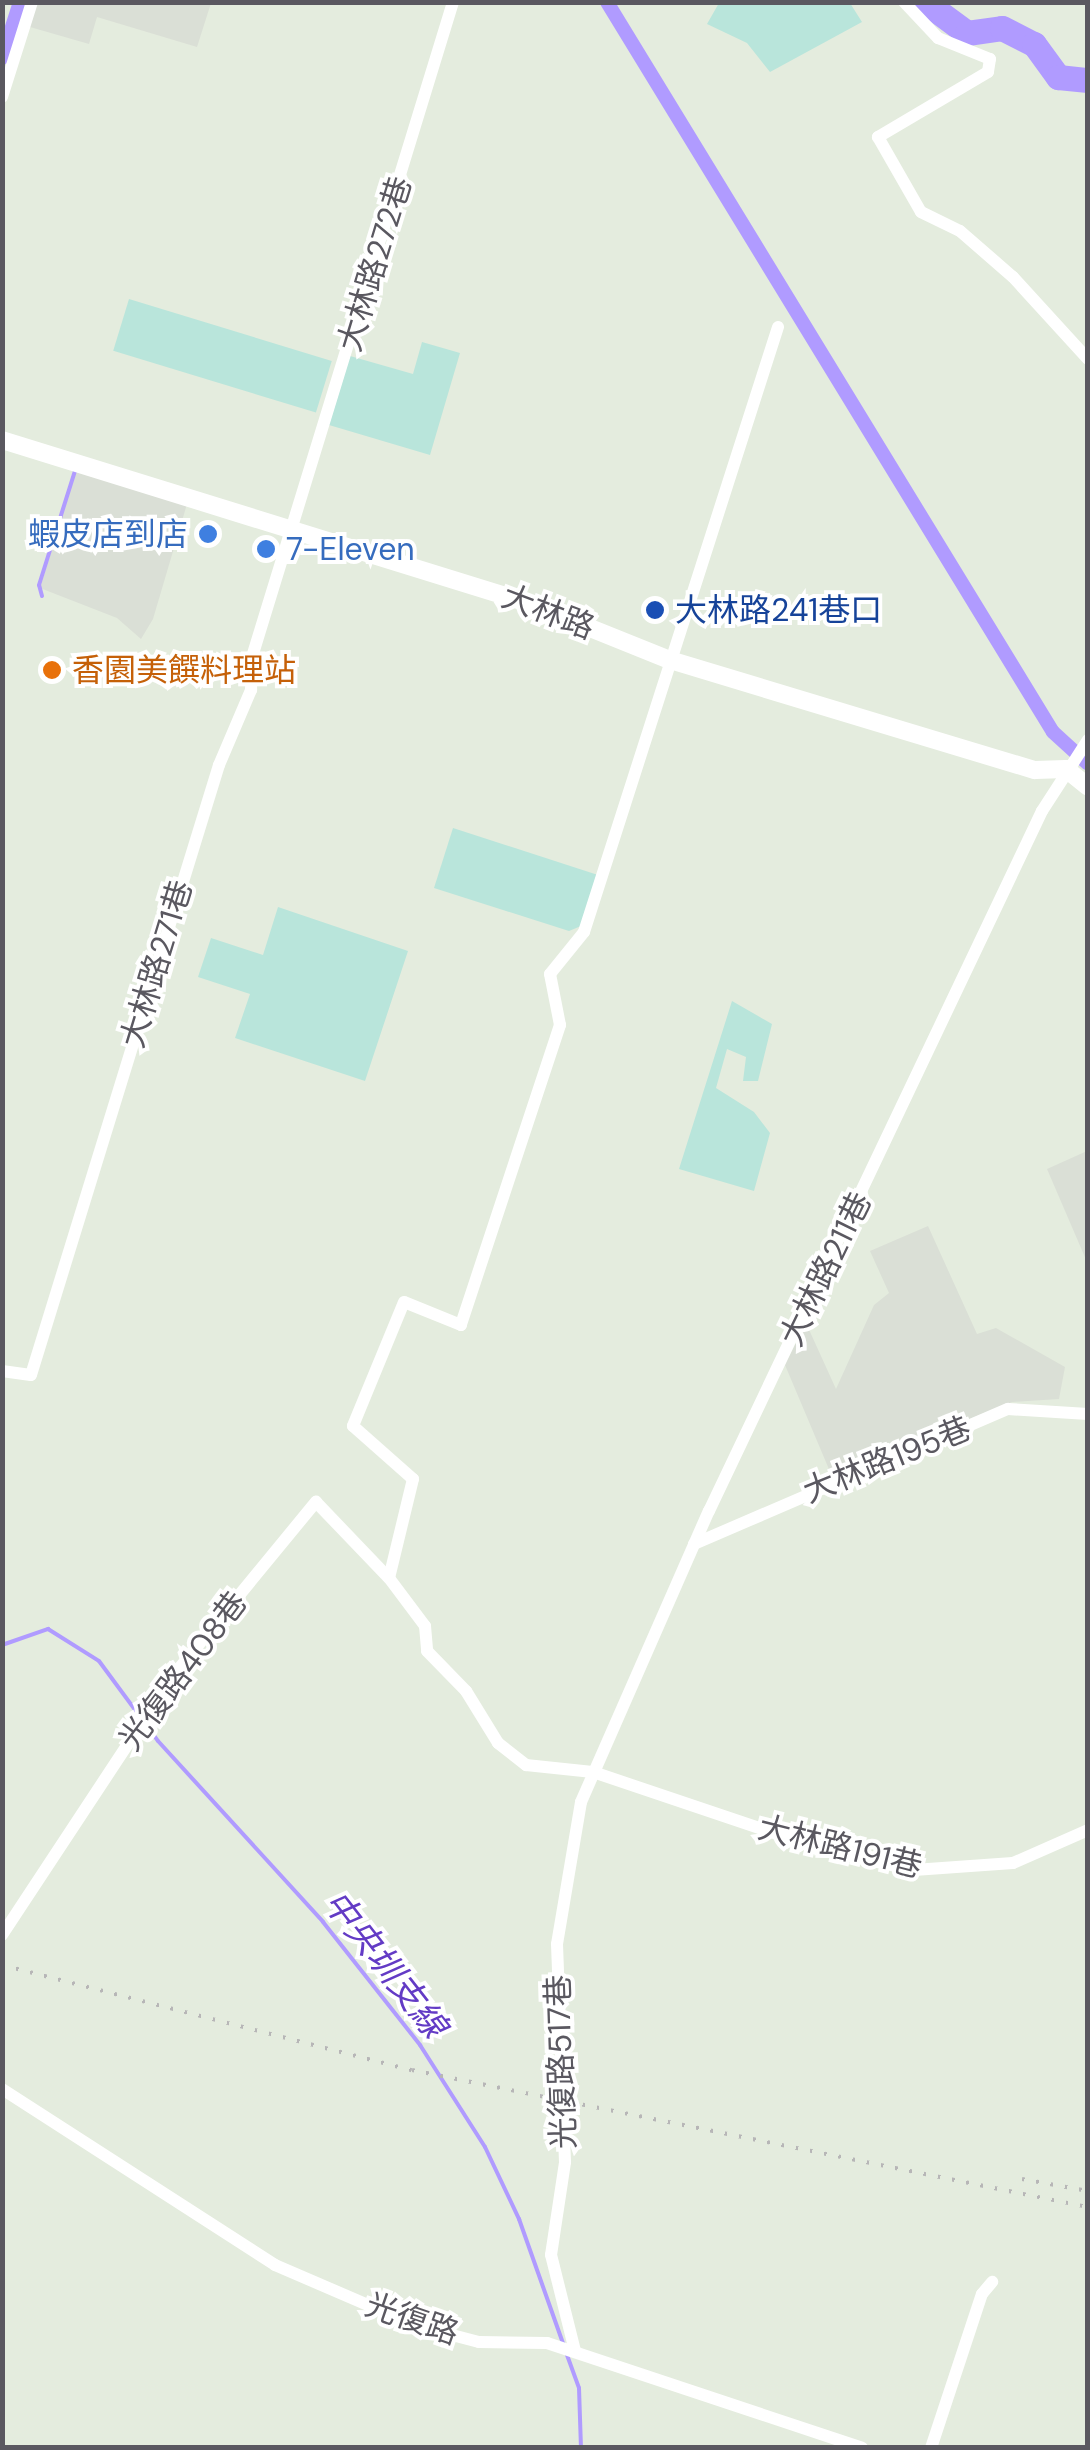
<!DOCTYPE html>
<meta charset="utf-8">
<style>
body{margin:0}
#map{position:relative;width:1090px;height:2450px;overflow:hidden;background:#e4ecde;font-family:"DM Sans","Noto Sans TC",sans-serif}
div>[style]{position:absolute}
.industrial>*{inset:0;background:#dadfd6}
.green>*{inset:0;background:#b9e5db;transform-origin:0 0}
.stream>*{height:4px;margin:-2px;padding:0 2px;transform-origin:2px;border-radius:2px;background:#b09bff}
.canal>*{height:14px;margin:-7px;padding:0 7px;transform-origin:7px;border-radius:7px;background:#b09bff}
.river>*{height:25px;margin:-12.5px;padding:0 12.5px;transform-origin:12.5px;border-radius:12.5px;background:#b09bff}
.street>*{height:12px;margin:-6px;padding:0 6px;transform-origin:6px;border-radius:6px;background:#fff}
.secondary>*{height:18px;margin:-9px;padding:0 9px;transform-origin:9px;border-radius:9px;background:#fff}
.rail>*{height:4px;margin-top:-2px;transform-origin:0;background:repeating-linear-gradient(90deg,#b7b6b7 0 2.5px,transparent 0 14.5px)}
.dots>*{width:28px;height:28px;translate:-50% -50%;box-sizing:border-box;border:5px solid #fff;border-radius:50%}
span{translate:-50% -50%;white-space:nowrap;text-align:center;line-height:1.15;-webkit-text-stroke:8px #fff;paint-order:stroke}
.street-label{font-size:32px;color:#5a5860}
.shop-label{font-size:32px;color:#366cbe}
.right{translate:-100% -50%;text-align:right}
.left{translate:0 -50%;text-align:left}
.transit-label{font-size:32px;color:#164399}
.food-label{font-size:32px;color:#c56008}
.water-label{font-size:35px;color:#633bc5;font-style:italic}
.frame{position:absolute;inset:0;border:5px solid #5a5860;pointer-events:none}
</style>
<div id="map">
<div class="industrial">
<div style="clip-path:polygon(37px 3px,211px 3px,197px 47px,97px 17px,89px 44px,30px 27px)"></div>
<div style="clip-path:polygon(76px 470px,187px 504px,153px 619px,141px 639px,117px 618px,40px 588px)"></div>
<div style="clip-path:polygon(1087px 1151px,1087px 1262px,1047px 1169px)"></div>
<div style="clip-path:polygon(928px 1226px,977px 1334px,996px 1328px,1065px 1367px,1059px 1399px,1012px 1402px,831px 1474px,785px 1365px,806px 1323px,836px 1389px,874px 1305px,889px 1293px,870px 1251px)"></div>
</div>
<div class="green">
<div style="clip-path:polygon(719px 3px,850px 3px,862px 22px,770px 72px,747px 43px,707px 24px)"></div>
<div style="left:129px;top:299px;width:212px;height:54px;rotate:17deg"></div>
<div style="clip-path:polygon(422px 342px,460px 353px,430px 455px,329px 425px,350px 356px,413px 374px)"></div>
<div style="clip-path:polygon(453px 828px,598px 875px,581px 926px,569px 931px,434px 888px)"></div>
<div style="clip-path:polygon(278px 907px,408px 951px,365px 1081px,235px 1038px,250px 994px,198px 977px,211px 938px,263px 955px)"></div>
<div style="clip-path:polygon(732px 1001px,772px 1024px,758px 1081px,743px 1081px,746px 1057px,727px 1049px,716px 1088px,754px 1112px,770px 1133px,754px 1191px,679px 1169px)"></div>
</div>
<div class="stream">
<div style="left:42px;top:596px;width:11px;rotate:-105deg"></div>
<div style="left:39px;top:585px;width:120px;rotate:-72.5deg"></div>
<div style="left:2px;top:1645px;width:49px;rotate:-19.2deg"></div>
<div style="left:48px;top:1629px;width:60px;rotate:32.1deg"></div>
<div style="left:99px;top:1661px;width:99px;rotate:53.6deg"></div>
<div style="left:158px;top:1741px;width:245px;rotate:47.6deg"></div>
<div style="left:323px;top:1922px;width:157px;rotate:51.7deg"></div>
<div style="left:420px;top:2045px;width:121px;rotate:57.5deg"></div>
<div style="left:485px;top:2147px;width:80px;rotate:64.7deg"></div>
<div style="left:519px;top:2219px;width:135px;rotate:70.5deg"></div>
<div style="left:567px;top:2355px;width:35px;rotate:70deg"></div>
<div style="left:579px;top:2388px;width:60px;rotate:88.1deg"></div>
</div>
<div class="canal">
<div style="left:607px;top:2px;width:855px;rotate:58.58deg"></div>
<div style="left:1053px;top:732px;width:47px;rotate:42.4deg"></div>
<div style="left:2px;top:58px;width:59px;rotate:-72.2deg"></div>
</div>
<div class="river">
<div style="left:925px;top:2px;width:52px;rotate:36.4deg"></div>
<div style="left:967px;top:33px;width:35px;rotate:-8deg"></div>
<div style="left:1002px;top:28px;width:36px;rotate:27deg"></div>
<div style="left:1034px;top:44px;width:41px;rotate:54deg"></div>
<div style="left:1058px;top:77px;width:30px;rotate:6deg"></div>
</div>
<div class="street">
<div style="left:904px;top:2px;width:50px;rotate:46.6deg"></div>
<div style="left:938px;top:38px;width:56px;rotate:22deg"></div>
<div style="left:990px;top:59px;width:13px;rotate:99deg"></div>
<div style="left:988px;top:72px;width:128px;rotate:149.4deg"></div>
<div style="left:878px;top:137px;width:86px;rotate:60.2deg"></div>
<div style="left:921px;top:212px;width:43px;rotate:26deg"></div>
<div style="left:960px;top:231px;width:70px;rotate:41deg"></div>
<div style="left:1013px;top:277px;width:111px;rotate:47.6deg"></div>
<div style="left:2px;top:97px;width:100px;rotate:-72.5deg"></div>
<div style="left:778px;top:327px;width:635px;rotate:107.78deg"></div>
<div style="left:584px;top:932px;width:54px;rotate:129deg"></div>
<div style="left:550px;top:974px;width:52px;rotate:78.9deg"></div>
<div style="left:560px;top:1025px;width:316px;rotate:108.3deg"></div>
<div style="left:461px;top:1325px;width:61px;rotate:-158deg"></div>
<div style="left:404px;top:1302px;width:134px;rotate:112.4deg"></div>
<div style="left:353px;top:1426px;width:80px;rotate:41.5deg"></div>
<div style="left:413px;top:1479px;width:102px;rotate:103.6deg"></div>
<div style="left:389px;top:1578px;width:60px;rotate:53.1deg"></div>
<div style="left:425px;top:1626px;width:25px;rotate:85deg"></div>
<div style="left:427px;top:1651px;width:56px;rotate:45.7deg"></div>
<div style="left:466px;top:1691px;width:61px;rotate:58.4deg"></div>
<div style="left:498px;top:1743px;width:36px;rotate:38deg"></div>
<div style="left:526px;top:1765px;width:67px;rotate:6deg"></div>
<div style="left:593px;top:1772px;width:248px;rotate:18.6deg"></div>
<div style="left:828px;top:1851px;width:88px;rotate:12.5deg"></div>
<div style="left:914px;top:1870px;width:99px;rotate:-4deg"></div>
<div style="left:1013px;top:1863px;width:82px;rotate:-23.7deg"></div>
<div style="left:2px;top:1371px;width:29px;rotate:8deg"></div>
<div style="left:31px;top:1375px;width:638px;rotate:-72.87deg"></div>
<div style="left:219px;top:765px;width:82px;rotate:-66.9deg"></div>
<div style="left:251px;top:690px;width:33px;rotate:-88deg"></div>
<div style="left:252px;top:657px;width:685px;rotate:-72.94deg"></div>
<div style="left:694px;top:1544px;width:342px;rotate:-23.3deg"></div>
<div style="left:1008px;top:1409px;width:80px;rotate:3.6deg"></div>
<div style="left:2px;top:1935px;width:309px;rotate:-56.6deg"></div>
<div style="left:172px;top:1677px;width:227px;rotate:-50.6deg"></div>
<div style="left:316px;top:1502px;width:105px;rotate:46.2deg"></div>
<div style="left:2px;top:2089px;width:325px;rotate:32.8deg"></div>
<div style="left:275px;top:2265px;width:151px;rotate:23.3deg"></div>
<div style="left:414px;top:2325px;width:67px;rotate:14.7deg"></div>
<div style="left:479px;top:2342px;width:68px;rotate:0.8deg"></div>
<div style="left:547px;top:2343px;width:332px;rotate:18.4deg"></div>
<div style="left:575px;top:2351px;width:99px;rotate:-104deg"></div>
<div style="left:551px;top:2255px;width:94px;rotate:-81.4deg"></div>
<div style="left:565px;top:2162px;width:218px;rotate:-92.1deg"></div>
<div style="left:557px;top:1944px;width:144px;rotate:-80.4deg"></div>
<div style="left:581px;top:1802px;width:318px;rotate:-66.3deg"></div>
<div style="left:709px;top:1511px;width:775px;rotate:-64.56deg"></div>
<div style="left:1042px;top:811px;width:85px;rotate:-57.1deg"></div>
<div style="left:931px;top:2448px;width:162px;rotate:-71.7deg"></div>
<div style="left:982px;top:2294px;width:16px;rotate:-50deg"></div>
</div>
<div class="secondary">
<div style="left:2px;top:440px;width:551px;rotate:17.22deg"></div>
<div style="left:528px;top:603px;width:153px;rotate:21.9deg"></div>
<div style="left:670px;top:660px;width:381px;rotate:16.8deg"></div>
<div style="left:1035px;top:770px;width:31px;rotate:-2deg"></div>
<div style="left:1066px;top:769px;width:28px;rotate:39deg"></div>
</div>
<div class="rail">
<div style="left:2px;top:1965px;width:423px;rotate:14.4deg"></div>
<div style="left:412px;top:2070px;width:690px;rotate:11.46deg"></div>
<div style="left:1022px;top:2179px;width:67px;rotate:10.3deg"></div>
</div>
<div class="dots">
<div style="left:208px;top:534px;background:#3f7fe0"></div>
<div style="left:266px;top:549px;background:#3f7fe0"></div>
<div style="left:655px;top:610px;background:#1a4fb4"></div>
<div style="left:52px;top:670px;background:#e8710a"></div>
</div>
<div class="street-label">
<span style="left:375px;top:264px;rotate:-73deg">大林路272巷</span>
<span style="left:548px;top:612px;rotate:21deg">大林路</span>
<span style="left:157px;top:964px;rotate:-73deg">大林路271巷</span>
<span style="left:826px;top:1269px;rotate:-64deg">大林路211巷</span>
<span style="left:887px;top:1460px;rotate:-22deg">大林路195巷</span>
<span style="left:183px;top:1671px;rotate:-53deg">光復路408巷</span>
<span style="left:840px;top:1847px;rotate:14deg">大林路191巷</span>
<span style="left:561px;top:2062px;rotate:-92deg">光復路517巷</span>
<span style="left:412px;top:2319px;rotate:19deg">光復路</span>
</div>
<div class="shop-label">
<span class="right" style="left:188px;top:534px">蝦皮店到店</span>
<span class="left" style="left:286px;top:549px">7-Eleven</span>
</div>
<div class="transit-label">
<span class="left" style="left:675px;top:610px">大林路241巷口</span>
</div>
<div class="food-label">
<span class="left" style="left:72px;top:670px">香園美饌料理站</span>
</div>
<div class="water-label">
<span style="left:385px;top:1964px;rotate:52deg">中央圳支線</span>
</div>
<div class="frame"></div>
</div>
